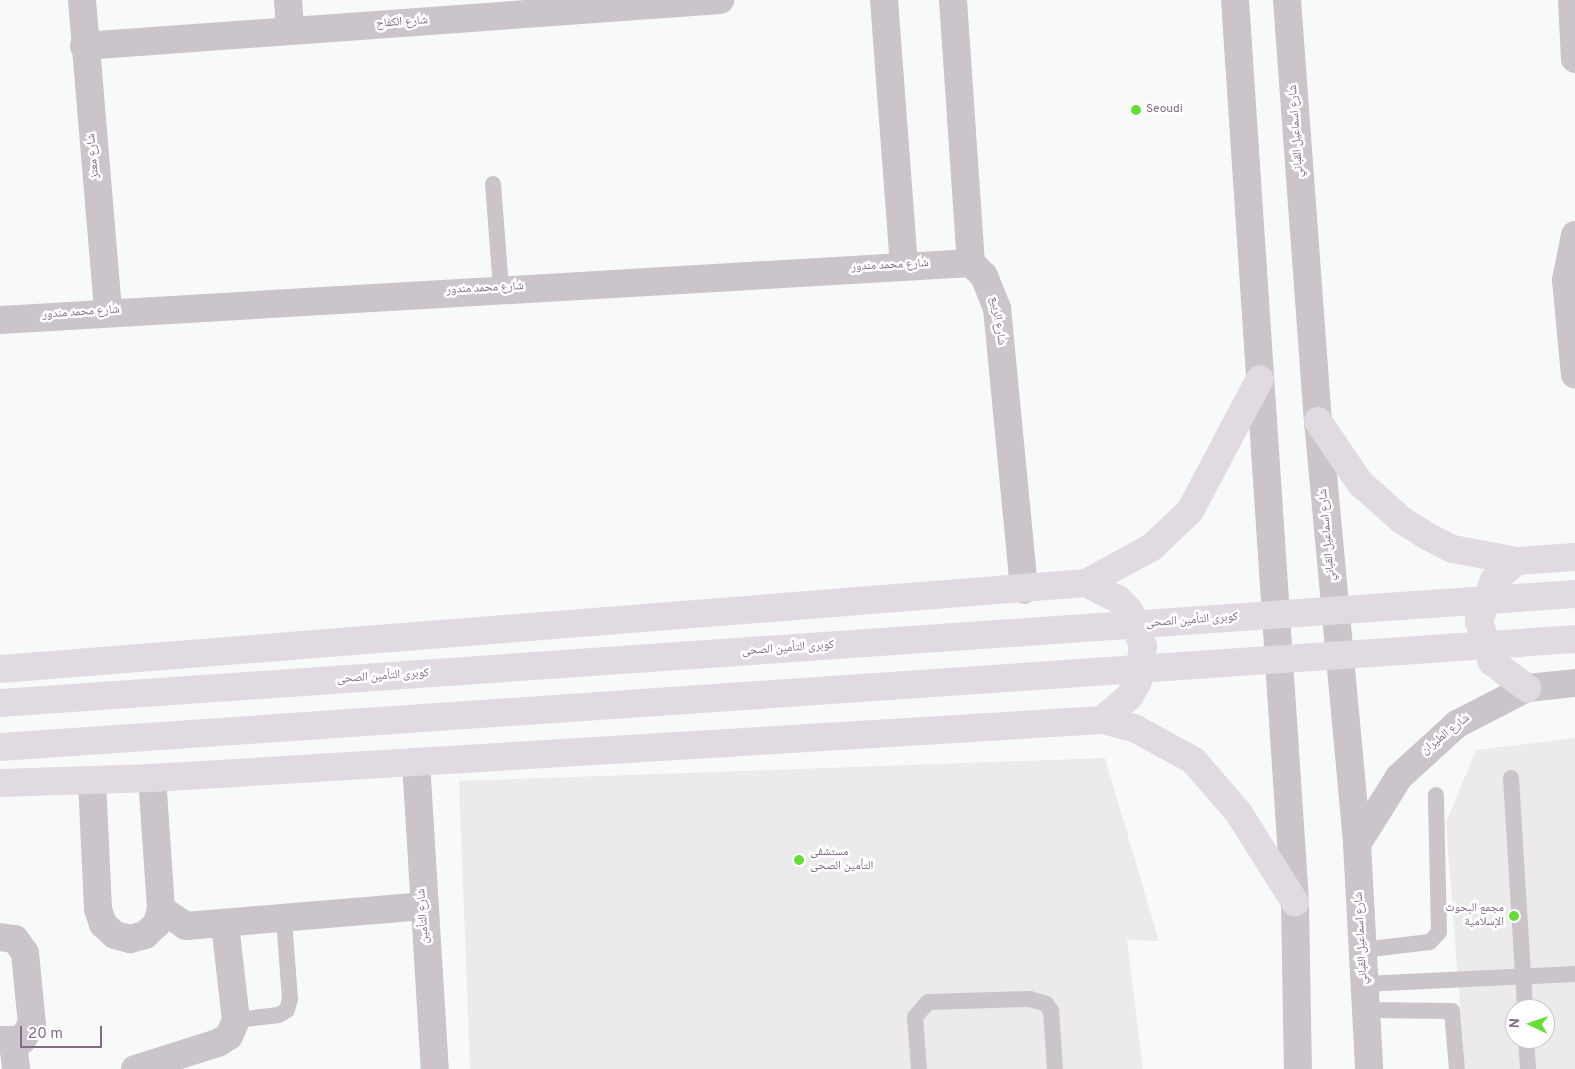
<!DOCTYPE html>
<meta charset="utf-8">
<style>
body{margin:0}
#map{position:relative;width:1575px;height:1069px;overflow:hidden;background:#f8faf9;font-family:Overpass,"Noto Naskh Arabic",sans-serif}
div>[style]{position:absolute}
.built>*{inset:0;background:#ebebec}
.service>*{height:16px;margin:-8px;padding:0 8px;transform-origin:8px;border-radius:8px;background:#cbc4cb}
.minor>*{height:28px;margin:-14px;padding:0 14px;transform-origin:14px;border-radius:14px;background:#cbc4cb}
.tertiary>*{height:28px;margin:-14px;padding:0 14px;transform-origin:14px;border-radius:14px;background:#cbc4cb}
.secondary>*{height:28px;margin:-14px;padding:0 14px;transform-origin:14px;border-radius:14px;background:#e1dae2}
.dots>*{width:14px;height:14px;translate:-50% -50%;box-sizing:border-box;border:2px solid #fff;border-radius:50%}
span{translate:-50% -50%;white-space:nowrap;text-align:center;line-height:1.15;-webkit-text-stroke:5px #fff;paint-order:stroke}
.street-label{font-size:12px;color:#856a87}
.poi-label{font-size:12px;color:#856a87}
.left{translate:0 -50%;text-align:left}
.right{translate:-100% -50%;text-align:right}
.north{position:absolute;left:1505px;top:999px;width:50px;height:50px;box-sizing:border-box;background:#fff;border:1px solid #cec3cf;border-radius:50%;rotate:273deg;font-size:14px;font-weight:700;line-height:20px;text-align:center;color:#856a87}
.north::after{content:'';display:block;margin:auto;width:18px;height:22px;background:#66dd34;clip-path:polygon(50% 0,100% 100%,50% 72%,0 100%)}
.scale{position:absolute;left:20px;top:1026px;width:82px;height:22px;box-sizing:border-box;border:2px solid #856a87;border-top:0;padding-left:6px;font-size:15px;line-height:18px;white-space:nowrap;color:#856a87;-webkit-text-stroke:4px #fff;paint-order:stroke}
</style>
<div id="map">
<div class="built">
<div style="clip-path:polygon(evenodd,1575px 738px,1575px 1069px,1465px 1069px,1446px 823px,1476px 750px,1575px 738px,1515px 1009px,1545px 1009px,1545px 1039px,1515px 1039px,1515px 1009px)"></div>
<div style="clip-path:polygon(1105px 758px,1159px 941px,1127px 940px,1143px 1069px,470px 1069px,459px 781px)"></div>
</div>
<div class="service">
<div style="left:493px;top:184px;width:104px;rotate:85.6deg"></div>
<div style="left:1511px;top:778px;width:231px;rotate:86.5deg"></div>
<div style="left:1362px;top:950px;width:68px;rotate:-6.7deg"></div>
<div style="left:1430px;top:942px;width:13px;rotate:-48deg"></div>
<div style="left:1439px;top:932px;width:137px;rotate:-91.3deg"></div>
<div style="left:1364px;top:984px;width:211px;rotate:-2.7deg"></div>
<div style="left:1366px;top:1010px;width:86px;rotate:0.7deg"></div>
<div style="left:1452px;top:1011px;width:58px;rotate:85.1deg"></div>
<div style="left:236px;top:1020px;width:43px;rotate:-6.6deg"></div>
<div style="left:279px;top:1015px;width:9px;rotate:-32deg"></div>
<div style="left:287px;top:1010px;width:11px;rotate:-75deg"></div>
<div style="left:290px;top:999px;width:79px;rotate:-94.3deg"></div>
<div style="left:1526px;top:1039px;width:30px;rotate:86deg"></div>
<div style="left:919px;top:1069px;width:52px;rotate:-94.4deg"></div>
<div style="left:915px;top:1017px;width:20px;rotate:-49deg"></div>
<div style="left:928px;top:1002px;width:102px;rotate:-1.7deg"></div>
<div style="left:1030px;top:999px;width:17px;rotate:17deg"></div>
<div style="left:1046px;top:1004px;width:9px;rotate:54deg"></div>
<div style="left:1051px;top:1011px;width:58px;rotate:86.1deg"></div>
</div>
<div class="minor">
<div style="left:82px;top:0;width:312px;rotate:85.2deg"></div>
<div style="left:288px;top:0;width:30px;rotate:86deg"></div>
<div style="left:884px;top:0;width:266px;rotate:85.7deg"></div>
<div style="left:953px;top:0;width:264px;rotate:86.1deg"></div>
<div style="left:971px;top:263px;width:18px;rotate:45deg"></div>
<div style="left:984px;top:276px;width:35px;rotate:68deg"></div>
<div style="left:997px;top:308px;width:283px;rotate:84.5deg"></div>
<div style="left:1572px;top:0;width:59px;rotate:87.1deg"></div>
<div style="left:84px;top:46px;width:638px;rotate:-4.14deg"></div>
<div style="left:1575px;top:235px;width:46px;rotate:101.3deg"></div>
<div style="left:1566px;top:280px;width:95px;rotate:84.6deg"></div>
<div style="left:0;top:320px;width:973px;rotate:-3.36deg"></div>
<div style="left:416px;top:762px;width:308px;rotate:86.5deg"></div>
<div style="left:92px;top:781px;width:128px;rotate:87.3deg"></div>
<div style="left:98px;top:909px;width:16px;rotate:72deg"></div>
<div style="left:103px;top:924px;width:16px;rotate:43deg"></div>
<div style="left:115px;top:935px;width:16px;rotate:15deg"></div>
<div style="left:130px;top:939px;width:16px;rotate:-15deg"></div>
<div style="left:145px;top:935px;width:16px;rotate:-43deg"></div>
<div style="left:157px;top:924px;width:16px;rotate:-75deg"></div>
<div style="left:161px;top:909px;width:131px;rotate:-93.9deg"></div>
<div style="left:161px;top:909px;width:30px;rotate:34deg"></div>
<div style="left:186px;top:926px;width:238px;rotate:-4.8deg"></div>
<div style="left:0;top:937px;width:15px;rotate:8deg"></div>
<div style="left:15px;top:939px;width:17px;rotate:54deg"></div>
<div style="left:25px;top:953px;width:71px;rotate:84.4deg"></div>
<div style="left:32px;top:1024px;width:19px;rotate:122deg"></div>
<div style="left:22px;top:1040px;width:22px;rotate:180deg"></div>
<div style="left:13px;top:1043px;width:26px;rotate:83deg"></div>
<div style="left:135px;top:1069px;width:87px;rotate:-17.4deg"></div>
<div style="left:218px;top:1043px;width:13px;rotate:-32deg"></div>
<div style="left:229px;top:1036px;width:17px;rotate:-66deg"></div>
<div style="left:236px;top:1020px;width:96px;rotate:-96.6deg"></div>
</div>
<div class="tertiary">
<div style="left:1235px;top:0;width:904px;rotate:86.19deg"></div>
<div style="left:1295px;top:902px;width:167px;rotate:89deg"></div>
<div style="left:1287px;top:0;width:422px;rotate:85.8deg"></div>
<div style="left:1318px;top:421px;width:425px;rotate:84.7deg"></div>
<div style="left:1357px;top:844px;width:225px;rotate:86.9deg"></div>
<div style="left:1357px;top:844px;width:79px;rotate:-57.9deg"></div>
<div style="left:1399px;top:777px;width:79px;rotate:-42.4deg"></div>
<div style="left:1457px;top:724px;width:79px;rotate:-27.2deg"></div>
<div style="left:1527px;top:688px;width:48px;rotate:-5.9deg"></div>
</div>
<div class="secondary">
<div style="left:1318px;top:421px;width:75px;rotate:55.9deg"></div>
<div style="left:1360px;top:483px;width:57px;rotate:41.5deg"></div>
<div style="left:1403px;top:521px;width:28px;rotate:32deg"></div>
<div style="left:1427px;top:536px;width:29px;rotate:27deg"></div>
<div style="left:1453px;top:549px;width:65px;rotate:10.6deg"></div>
<div style="left:1517px;top:561px;width:58px;rotate:-3.9deg"></div>
<div style="left:1517px;top:561px;width:30px;rotate:140deg"></div>
<div style="left:1494px;top:580px;width:44px;rotate:110.1deg"></div>
<div style="left:1479px;top:621px;width:43px;rotate:72.4deg"></div>
<div style="left:1492px;top:662px;width:44px;rotate:36.6deg"></div>
<div style="left:1086px;top:583px;width:36px;rotate:27deg"></div>
<div style="left:1118px;top:599px;width:18px;rotate:47deg"></div>
<div style="left:1130px;top:612px;width:36px;rotate:69deg"></div>
<div style="left:1143px;top:646px;width:35px;rotate:98deg"></div>
<div style="left:1138px;top:681px;width:18px;rotate:119deg"></div>
<div style="left:1129px;top:697px;width:35px;rotate:140deg"></div>
<div style="left:0;top:669px;width:1089px;rotate:-4.53deg"></div>
<div style="left:1086px;top:583px;width:75px;rotate:-28.6deg"></div>
<div style="left:1152px;top:547px;width:52px;rotate:-43.5deg"></div>
<div style="left:1190px;top:511px;width:149px;rotate:-62.1deg"></div>
<div style="left:0;top:703px;width:1579px;rotate:-3.96deg"></div>
<div style="left:0;top:747px;width:1579px;rotate:-3.92deg"></div>
<div style="left:0;top:783px;width:152px;rotate:-1.9deg"></div>
<div style="left:152px;top:778px;width:952px;rotate:-3.49deg"></div>
<div style="left:1102px;top:720px;width:33px;rotate:14deg"></div>
<div style="left:1134px;top:728px;width:67px;rotate:28.5deg"></div>
<div style="left:1193px;top:760px;width:69px;rotate:49.1deg"></div>
<div style="left:1238px;top:812px;width:107px;rotate:57.7deg"></div>
</div>
<div class="dots">
<div style="left:1136px;top:110px;background:#66dd34"></div>
<div style="left:799px;top:860px;background:#66dd34"></div>
<div style="left:1514px;top:916px;background:#66dd34"></div>
</div>
<div class="street-label">
<span style="left:402px;top:23px;rotate:-4deg">شارع الكفاح</span>
<span style="left:1297px;top:131px;rotate:-94deg">شارع اسماعيل القباني</span>
<span style="left:94px;top:156px;rotate:-95deg">شارع معتز</span>
<span style="left:890px;top:266px;rotate:-3deg">شارع محمد مندور</span>
<span style="left:485px;top:289px;rotate:-3deg">شارع محمد مندور</span>
<span style="left:81px;top:313px;rotate:-4deg">شارع محمد مندور</span>
<span style="left:997px;top:321px;rotate:81deg">شارع الربيع</span>
<span style="left:1328px;top:535px;rotate:-95deg">شارع اسماعيل القباني</span>
<span style="left:1192px;top:621px;rotate:-4deg">كوبرى التأمين الصحى</span>
<span style="left:788px;top:649px;rotate:-4deg">كوبرى التأمين الصحى</span>
<span style="left:383px;top:677px;rotate:-4deg">كوبرى التأمين الصحى</span>
<span style="left:1446px;top:735px;rotate:-38deg">شارع الطيران</span>
<span style="left:424px;top:916px;rotate:-94deg">شارع التأمين</span>
<span style="left:1362px;top:938px;rotate:-93deg">شارع اسماعيل القباني</span>
</div>
<div class="poi-label">
<span class="left" style="left:1146px;top:110px">Seoudi</span>
<span class="left" style="left:810px;top:860px">مستشفى<br>التأمين الصحى</span>
<span class="right" style="left:1504px;top:916px">مجمع البحوث<br>الإسلامية</span>
</div>
<div class="north">N</div>
<div class="scale">20 m</div>
</div>
